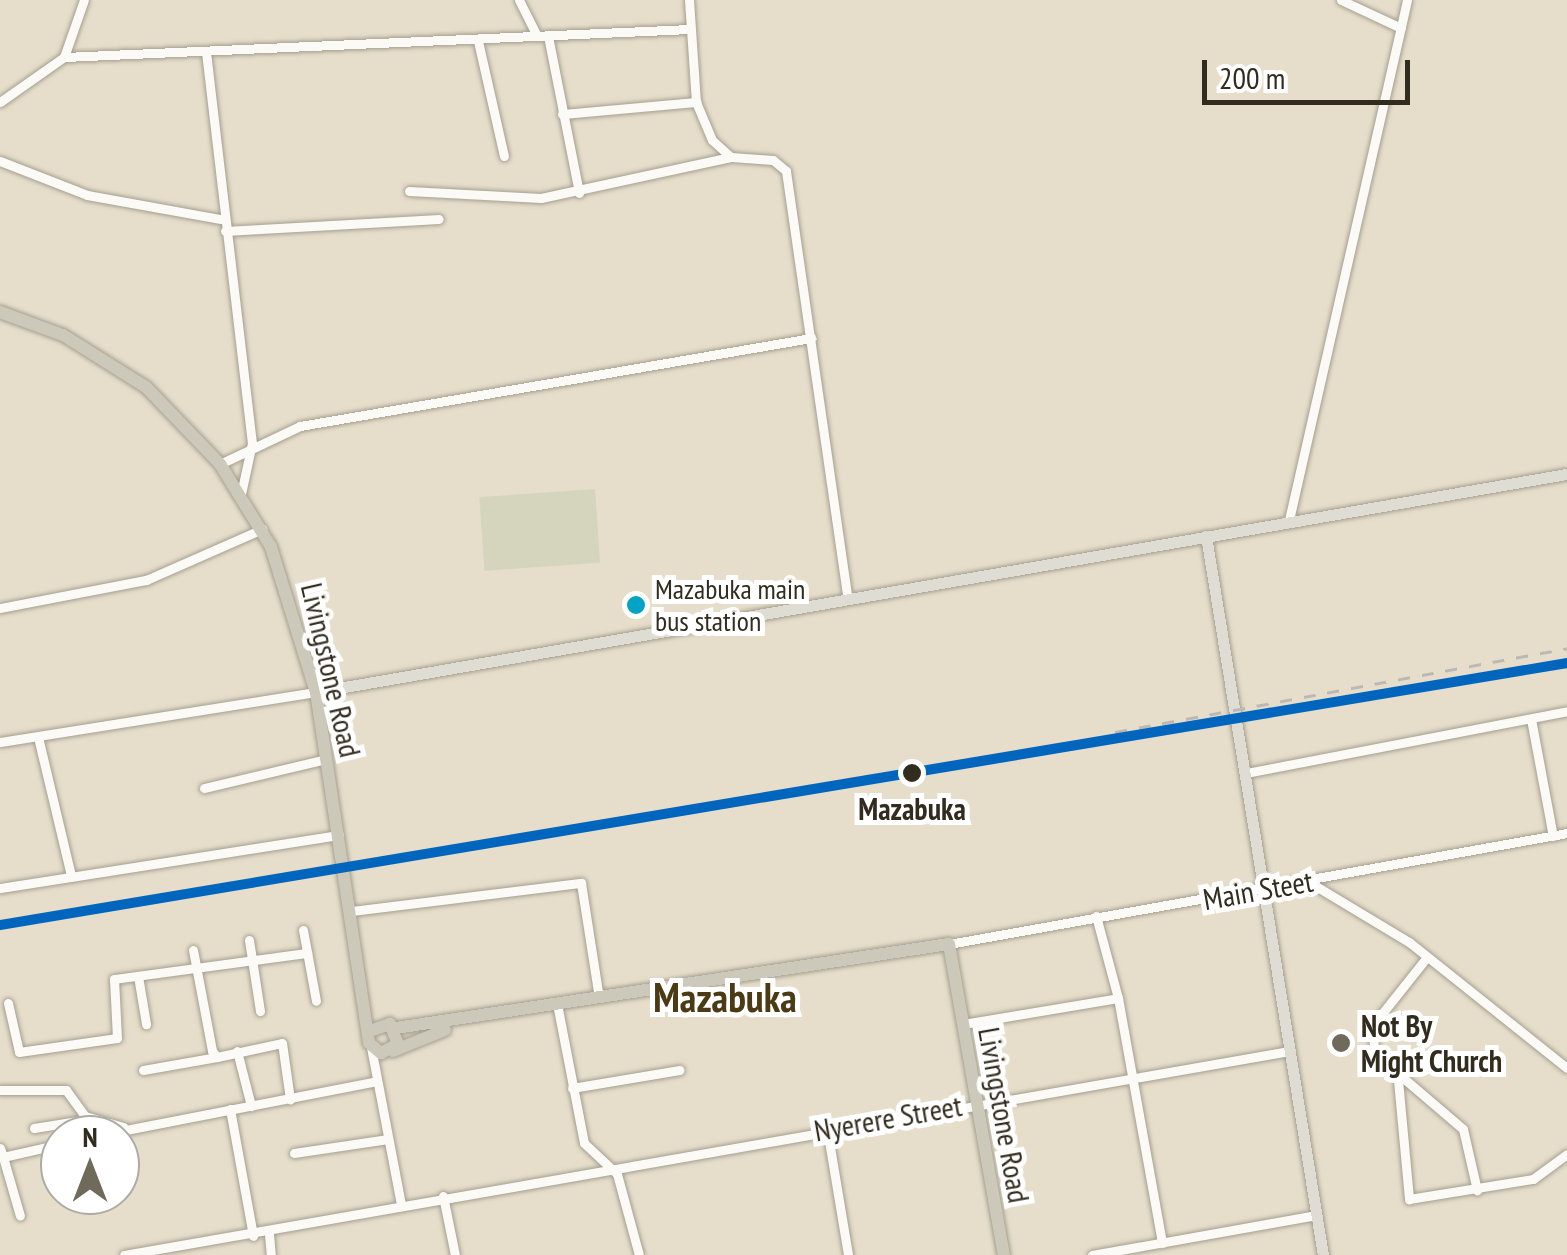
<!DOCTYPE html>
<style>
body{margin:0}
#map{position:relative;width:1567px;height:1255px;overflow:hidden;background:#e6decb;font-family:"PT Sans Narrow",sans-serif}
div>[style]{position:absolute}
.green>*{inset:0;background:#d5d5be;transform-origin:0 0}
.roads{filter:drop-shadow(0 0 2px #a59f90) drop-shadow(0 0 2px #a59f90)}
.minor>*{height:9px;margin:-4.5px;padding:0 4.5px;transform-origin:4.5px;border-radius:4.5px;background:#fbfaf7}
.major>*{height:11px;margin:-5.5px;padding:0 5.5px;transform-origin:5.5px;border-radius:5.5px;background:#dfdcd3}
.highway>*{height:12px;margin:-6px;padding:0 6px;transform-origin:6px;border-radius:6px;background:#cdc9ba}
.rail>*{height:2.5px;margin-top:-1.25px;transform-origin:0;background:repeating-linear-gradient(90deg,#bcb9b5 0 12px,transparent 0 24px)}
.rail-1>*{height:10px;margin:-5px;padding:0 5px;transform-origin:5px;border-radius:5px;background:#0065bd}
.dots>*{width:28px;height:28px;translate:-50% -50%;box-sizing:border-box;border:5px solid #fff;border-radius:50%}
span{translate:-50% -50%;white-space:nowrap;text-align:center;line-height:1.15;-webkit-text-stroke:10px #fff;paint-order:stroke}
.bus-label{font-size:28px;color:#312c1e}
.left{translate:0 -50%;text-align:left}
.street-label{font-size:30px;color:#312c1e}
.stop-label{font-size:30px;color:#312c1e;font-weight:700}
.poi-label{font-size:30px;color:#312c1e;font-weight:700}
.district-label{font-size:40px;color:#4b3b14;font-weight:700}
.north{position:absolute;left:40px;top:1115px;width:100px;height:100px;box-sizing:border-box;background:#fff;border:2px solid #adaba5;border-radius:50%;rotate:0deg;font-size:28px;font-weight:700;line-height:40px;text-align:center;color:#312c1e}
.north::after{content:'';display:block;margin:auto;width:35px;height:45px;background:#706a5b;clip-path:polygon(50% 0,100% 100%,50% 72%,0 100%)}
.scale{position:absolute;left:1202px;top:60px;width:208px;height:45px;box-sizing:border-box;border:5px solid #312c1e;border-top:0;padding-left:12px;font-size:30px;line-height:35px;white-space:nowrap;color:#312c1e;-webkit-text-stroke:8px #fff;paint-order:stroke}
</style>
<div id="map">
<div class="green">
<div style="left:595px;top:489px;width:74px;height:116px;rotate:86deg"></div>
</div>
<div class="roads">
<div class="minor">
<div style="left:519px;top:0;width:40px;rotate:63.4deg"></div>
<div style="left:689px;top:0;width:102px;rotate:86.1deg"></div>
<div style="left:696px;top:102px;width:41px;rotate:67.2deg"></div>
<div style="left:712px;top:140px;width:25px;rotate:42deg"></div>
<div style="left:731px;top:157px;width:42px;rotate:4.1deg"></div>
<div style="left:773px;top:160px;width:17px;rotate:40deg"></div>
<div style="left:786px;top:171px;width:432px;rotate:81.8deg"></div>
<div style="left:1341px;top:0;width:66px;rotate:25deg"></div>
<div style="left:548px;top:36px;width:160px;rotate:78.8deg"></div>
<div style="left:478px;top:41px;width:118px;rotate:77.3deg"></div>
<div style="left:206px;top:52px;width:394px;rotate:83.3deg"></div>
<div style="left:252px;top:443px;width:52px;rotate:102.2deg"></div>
<div style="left:64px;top:57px;width:627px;rotate:-2.56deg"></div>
<div style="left:0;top:102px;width:78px;rotate:-35.1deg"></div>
<div style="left:64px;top:57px;width:60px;rotate:-70.7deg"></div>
<div style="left:562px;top:114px;width:135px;rotate:-5.1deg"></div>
<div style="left:0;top:161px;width:93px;rotate:21.3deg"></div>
<div style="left:87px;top:195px;width:136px;rotate:10.2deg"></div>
<div style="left:409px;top:191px;width:132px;rotate:3deg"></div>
<div style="left:541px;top:198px;width:194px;rotate:-12.2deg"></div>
<div style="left:225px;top:231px;width:214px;rotate:-3.2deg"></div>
<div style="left:220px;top:464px;width:89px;rotate:-25.4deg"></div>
<div style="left:300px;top:426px;width:519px;rotate:-9.77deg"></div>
<div style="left:1289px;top:520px;width:533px;rotate:-77.21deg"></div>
<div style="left:0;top:608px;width:149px;rotate:-10.9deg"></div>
<div style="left:146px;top:580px;width:127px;rotate:-23.7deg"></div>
<div style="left:1531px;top:719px;width:119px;rotate:79.4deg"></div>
<div style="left:38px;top:737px;width:142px;rotate:76.6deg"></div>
<div style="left:0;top:742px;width:320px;rotate:-9deg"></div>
<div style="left:1246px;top:773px;width:327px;rotate:-10.9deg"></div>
<div style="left:204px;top:788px;width:126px;rotate:-13.3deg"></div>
<div style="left:1309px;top:882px;width:117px;rotate:31deg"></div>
<div style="left:1409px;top:942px;width:202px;rotate:38.6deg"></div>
<div style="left:0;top:888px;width:343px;rotate:-8.9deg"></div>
<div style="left:352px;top:911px;width:231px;rotate:-7deg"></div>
<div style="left:581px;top:883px;width:116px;rotate:81.1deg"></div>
<div style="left:1096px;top:916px;width:85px;rotate:75deg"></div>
<div style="left:303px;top:930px;width:72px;rotate:79.6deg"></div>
<div style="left:249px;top:940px;width:72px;rotate:81.2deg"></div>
<div style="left:949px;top:944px;width:628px;rotate:-10.18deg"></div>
<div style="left:193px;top:950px;width:103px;rotate:79.3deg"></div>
<div style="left:212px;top:1051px;width:8px;rotate:50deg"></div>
<div style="left:217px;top:1057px;width:66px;rotate:-12.2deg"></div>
<div style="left:282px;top:1043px;width:57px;rotate:81.9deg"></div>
<div style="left:1427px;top:957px;width:87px;rotate:128.5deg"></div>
<div style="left:1373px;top:1025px;width:28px;rotate:88deg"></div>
<div style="left:1374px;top:1053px;width:117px;rotate:40.5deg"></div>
<div style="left:1463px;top:1129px;width:63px;rotate:77.1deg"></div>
<div style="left:138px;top:976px;width:49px;rotate:80.5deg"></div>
<div style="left:8px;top:1003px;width:50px;rotate:77.3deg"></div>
<div style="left:19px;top:1052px;width:99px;rotate:-8.1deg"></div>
<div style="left:117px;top:1038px;width:59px;rotate:-92.9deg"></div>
<div style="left:114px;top:979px;width:195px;rotate:-7.7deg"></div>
<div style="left:558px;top:1009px;width:136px;rotate:79deg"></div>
<div style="left:584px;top:1143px;width:45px;rotate:43.2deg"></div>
<div style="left:617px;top:1174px;width:84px;rotate:74.8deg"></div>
<div style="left:963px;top:1024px;width:157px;rotate:-9.5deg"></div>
<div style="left:1118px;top:998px;width:249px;rotate:79.8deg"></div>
<div style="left:371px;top:1047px;width:160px;rotate:79.2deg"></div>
<div style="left:237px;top:1051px;width:57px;rotate:75.7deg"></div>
<div style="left:143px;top:1070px;width:75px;rotate:-10deg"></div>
<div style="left:1398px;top:1080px;width:120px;rotate:84.7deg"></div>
<div style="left:1409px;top:1199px;width:126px;rotate:-9.2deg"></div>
<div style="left:1533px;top:1179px;width:42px;rotate:-36.3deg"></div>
<div style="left:572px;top:1088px;width:109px;rotate:-9.5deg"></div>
<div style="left:0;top:1090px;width:66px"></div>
<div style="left:66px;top:1090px;width:32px;rotate:54deg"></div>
<div style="left:85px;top:1116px;width:40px;rotate:16deg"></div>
<div style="left:230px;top:1109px;width:129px;rotate:79.7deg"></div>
<div style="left:34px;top:1128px;width:57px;rotate:-9.1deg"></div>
<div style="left:827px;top:1129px;width:128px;rotate:80.5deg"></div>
<div style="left:100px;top:1135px;width:282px;rotate:-11deg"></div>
<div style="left:0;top:1148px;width:9px;rotate:72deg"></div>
<div style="left:3px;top:1157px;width:58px;rotate:-12.8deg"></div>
<div style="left:294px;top:1153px;width:95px;rotate:-8.5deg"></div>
<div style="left:3px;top:1157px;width:61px;rotate:73.9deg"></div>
<div style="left:443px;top:1196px;width:60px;rotate:78.5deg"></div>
<div style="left:269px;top:1234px;width:21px;rotate:85deg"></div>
<div style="left:124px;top:1255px;width:1183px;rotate:-9.93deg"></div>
<div style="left:1092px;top:1255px;width:228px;rotate:-10.1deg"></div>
</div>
<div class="major">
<div style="left:1206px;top:536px;width:728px;rotate:80.76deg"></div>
<div style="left:316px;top:692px;width:1270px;rotate:-9.89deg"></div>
</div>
<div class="highway">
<div style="left:0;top:312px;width:67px;rotate:20.1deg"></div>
<div style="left:63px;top:335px;width:98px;rotate:32.1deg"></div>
<div style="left:146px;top:387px;width:107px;rotate:46.1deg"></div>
<div style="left:220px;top:464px;width:97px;rotate:58.4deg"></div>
<div style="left:271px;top:547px;width:152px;rotate:72.8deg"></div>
<div style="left:316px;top:692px;width:355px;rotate:81.4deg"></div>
<div style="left:369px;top:1043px;width:16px;rotate:40deg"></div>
<div style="left:381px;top:1053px;width:19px;rotate:-28deg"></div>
<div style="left:398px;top:1044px;width:22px;rotate:-112deg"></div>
<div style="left:390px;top:1024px;width:21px;rotate:161deg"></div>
<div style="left:396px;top:1028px;width:559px;rotate:-8.64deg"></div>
<div style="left:949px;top:944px;width:316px;rotate:80deg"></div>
<div style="left:393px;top:1051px;width:56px;rotate:-22deg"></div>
</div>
</div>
<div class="rail">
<div style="left:1115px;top:732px;width:460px;rotate:-10.5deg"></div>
</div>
<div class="rail-1">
<div style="left:0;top:925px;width:1589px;rotate:-9.49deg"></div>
</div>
<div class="dots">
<div style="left:636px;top:605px;background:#02a3c5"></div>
<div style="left:912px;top:773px;background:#312c1e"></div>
<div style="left:1341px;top:1043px;background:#706a5b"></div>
</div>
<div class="bus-label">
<span class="left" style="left:655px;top:605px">Mazabuka main<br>bus station</span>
</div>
<div class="street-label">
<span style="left:331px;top:670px;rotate:77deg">Livingstone Road</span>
<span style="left:1258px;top:890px;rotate:-10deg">Main Steet</span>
<span style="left:1004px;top:1115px;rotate:80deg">Livingstone Road</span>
<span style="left:888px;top:1118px;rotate:-10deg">Nyerere Street</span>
</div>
<div class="stop-label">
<span style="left:912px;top:809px">Mazabuka</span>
</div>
<div class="poi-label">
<span class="left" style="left:1361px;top:1043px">Not By<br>Might Church</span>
</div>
<div class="district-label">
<span style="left:725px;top:997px">Mazabuka</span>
</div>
<div class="north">N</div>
<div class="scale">200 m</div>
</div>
